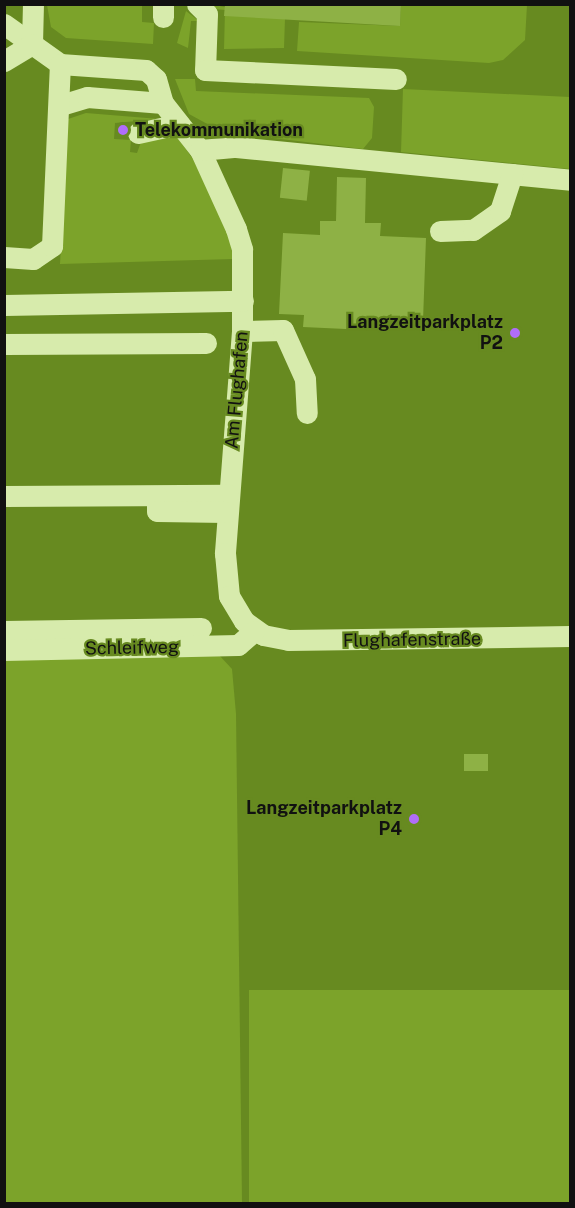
<!DOCTYPE html>
<meta charset="utf-8">
<style>
body{margin:0}
#map{position:relative;width:575px;height:1208px;overflow:hidden;background:#678a20;font-family:"Public Sans",sans-serif}
div>[style]{position:absolute}
.green>*{inset:0;background:#7ca32a;transform-origin:0 0}
.building>*{inset:0;background:#8eb145;transform-origin:0 0}
.minor>*{height:21px;margin:-10.5px;padding:0 10.5px;transform-origin:10.5px;border-radius:10.5px;background:#d7ebac}
.dots>*{width:16px;height:16px;translate:-50% -50%;box-sizing:border-box;border:3px solid #678a20;border-radius:50%}
span{translate:-50% -50%;white-space:nowrap;text-align:center;line-height:1.15;-webkit-text-stroke:4.5px #678a20;paint-order:stroke}
.poi-label{font-size:18px;color:#111;font-weight:700}
.left{translate:0 -50%;text-align:left}
.right{translate:-100% -50%;text-align:right}
.street-label{font-size:18px;color:#111}
.frame{position:absolute;inset:0;border:6px solid #111;pointer-events:none}
</style>
<div id="map">
<div class="green">
<div style="clip-path:polygon(47px 5px,142px 5px,142px 22px,154px 23px,153px 44px,66px 38px,51px 27px)"></div>
<div style="clip-path:polygon(214px 5px,285px 18px,284px 48px,224px 49px,225px 10px,212px 9px)"></div>
<div style="clip-path:polygon(401px 5px,527px 5px,525px 40px,503px 60px,489px 63px,297px 51px,299px 22px,400px 26px)"></div>
<div style="clip-path:polygon(186px 11px,199px 21px,191px 21px,188px 48px,177px 43px)"></div>
<div style="clip-path:polygon(175px 79px,195px 79px,196px 91px,369px 98px,374px 107px,372px 138px,363px 149px,222px 132px,189px 114px)"></div>
<div style="clip-path:polygon(403px 89px,570px 97px,570px 169px,401px 152px)"></div>
<div style="clip-path:polygon(86px 113px,159px 119px,115px 123px,114px 139px,131px 140px,130px 152px,137px 153px,141px 142px,175px 134px,193px 159px,230px 237px,233px 259px,60px 264px,68px 119px)"></div>
<div style="clip-path:polygon(219px 655px,232px 669px,236px 714px,242px 1203px,5px 1203px,4px 656px)"></div>
<div style="left:570px;top:990px;width:213px;height:321px;rotate:90deg"></div>
</div>
<div class="building">
<div style="clip-path:polygon(225px 4px,401px 4px,400px 26px,224px 16px)"></div>
<div style="left:283px;top:168px;width:27px;height:30px;rotate:6deg"></div>
<div style="clip-path:polygon(337px 177px,366px 178px,365px 223px,381px 223px,380px 236px,426px 238px,423px 321px,367px 319px,367px 330px,303px 327px,304px 315px,279px 314px,283px 233px,320px 235px,320px 221px,336px 221px)"></div>
<div style="left:464px;top:754px;width:24px;height:17px"></div>
</div>
<div class="minor">
<div style="left:197px;top:4px;width:14px;rotate:45deg"></div>
<div style="left:207px;top:14px;width:56px;rotate:92deg"></div>
<div style="left:205px;top:70px;width:191px;rotate:2.7deg"></div>
<div style="left:163px;top:17px;width:13px;rotate:-90deg"></div>
<div style="left:4px;top:24px;width:69px;rotate:35.5deg"></div>
<div style="left:60px;top:64px;width:86px;rotate:4deg"></div>
<div style="left:146px;top:70px;width:13px;rotate:42deg"></div>
<div style="left:156px;top:79px;width:25px;rotate:74deg"></div>
<div style="left:163px;top:103px;width:60px;rotate:51.8deg"></div>
<div style="left:200px;top:150px;width:87px;rotate:65.5deg"></div>
<div style="left:236px;top:229px;width:21px;rotate:73deg"></div>
<div style="left:242px;top:249px;width:82px;rotate:90deg"></div>
<div style="left:242px;top:331px;width:223px;rotate:94.4deg"></div>
<div style="left:225px;top:553px;width:43px;rotate:84.7deg"></div>
<div style="left:229px;top:596px;width:29px;rotate:59deg"></div>
<div style="left:244px;top:621px;width:24px;rotate:36deg"></div>
<div style="left:263px;top:635px;width:25px;rotate:11deg"></div>
<div style="left:288px;top:640px;width:282px;rotate:-0.8deg"></div>
<div style="left:32px;top:44px;width:40px;rotate:-88.6deg"></div>
<div style="left:4px;top:61px;width:33px;rotate:-31deg"></div>
<div style="left:61px;top:105px;width:27px;rotate:-17deg"></div>
<div style="left:87px;top:97px;width:76px;rotate:4.5deg"></div>
<div style="left:138px;top:133px;width:42px;rotate:-12.4deg"></div>
<div style="left:200px;top:150px;width:36px;rotate:-5deg"></div>
<div style="left:236px;top:147px;width:336px;rotate:5.6deg"></div>
<div style="left:440px;top:231px;width:33px;rotate:-2deg"></div>
<div style="left:473px;top:230px;width:33px;rotate:-35deg"></div>
<div style="left:500px;top:211px;width:39px;rotate:-72deg"></div>
<div style="left:4px;top:257px;width:29px;rotate:4deg"></div>
<div style="left:33px;top:259px;width:23px;rotate:-34deg"></div>
<div style="left:52px;top:246px;width:182px;rotate:-87.5deg"></div>
<div style="left:4px;top:305px;width:239px;rotate:-1deg"></div>
<div style="left:242px;top:331px;width:41px;rotate:-1.4deg"></div>
<div style="left:283px;top:330px;width:54px;rotate:65.8deg"></div>
<div style="left:305px;top:379px;width:34px;rotate:87deg"></div>
<div style="left:4px;top:344px;width:202px;rotate:-0.3deg"></div>
<div style="left:4px;top:496px;width:224px;rotate:-0.3deg"></div>
<div style="left:157px;top:496px;width:15px;rotate:90deg"></div>
<div style="left:157px;top:511px;width:69px;rotate:0.8deg"></div>
<div style="left:4px;top:631px;width:197px;rotate:-0.9deg"></div>
<div style="left:4px;top:650px;width:234px;rotate:-1.2deg"></div>
<div style="left:238px;top:645px;width:21px;rotate:-41deg"></div>
</div>
<div class="dots">
<div style="left:123px;top:130px;background:#b06df9"></div>
<div style="left:515px;top:333px;background:#b06df9"></div>
<div style="left:414px;top:819px;background:#b06df9"></div>
</div>
<div class="poi-label">
<span class="left" style="left:135px;top:130px">Telekommunikation</span>
<span class="right" style="left:503px;top:333px">Langzeitparkplatz<br>P2</span>
<span class="right" style="left:402px;top:819px">Langzeitparkplatz<br>P4</span>
</div>
<div class="street-label">
<span style="left:237px;top:390px;rotate:-85deg">Am Flughafen</span>
<span style="left:412px;top:640px;rotate:-1deg">Flughafenstraße</span>
<span style="left:132px;top:648px;rotate:-1deg">Schleifweg</span>
</div>
<div class="frame"></div>
</div>
